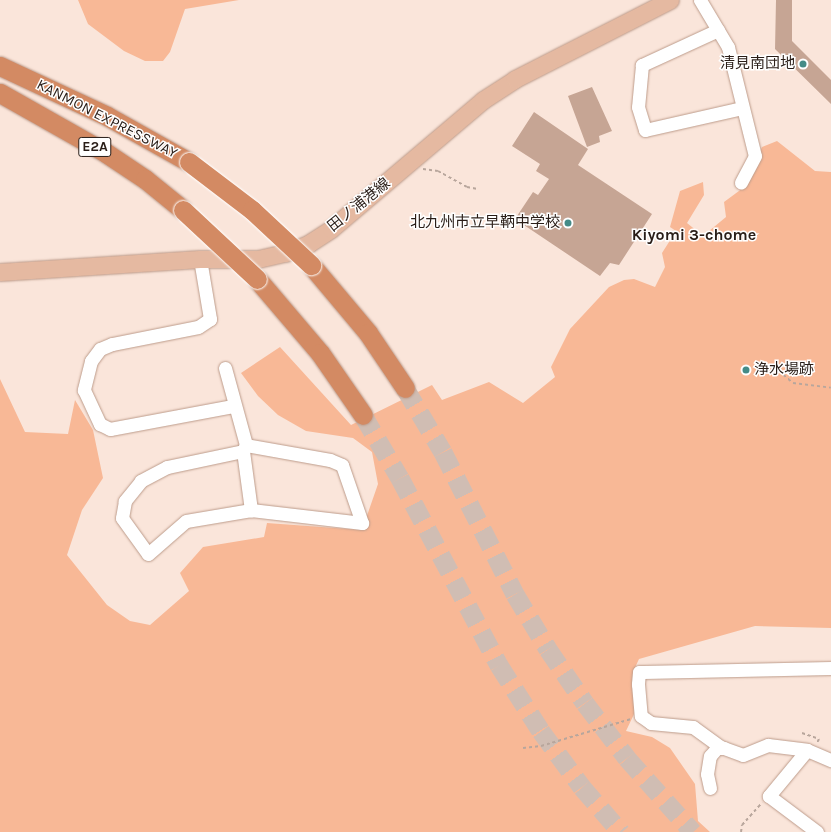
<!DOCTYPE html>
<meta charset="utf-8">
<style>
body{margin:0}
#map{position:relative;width:831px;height:832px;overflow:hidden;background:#fae5da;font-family:Karla,"Noto Sans JP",sans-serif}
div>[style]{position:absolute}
.green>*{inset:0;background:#f8b896}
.building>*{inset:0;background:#c6a594}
.highway-tunnel>*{height:19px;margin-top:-9.5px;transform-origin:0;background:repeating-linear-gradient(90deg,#d0bdb3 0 19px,transparent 0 29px)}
.path>*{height:2px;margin-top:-1px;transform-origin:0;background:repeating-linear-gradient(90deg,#b8a69c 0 3px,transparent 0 6px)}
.roads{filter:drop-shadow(0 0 1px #bd9c8b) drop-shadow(0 0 1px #bd9c8b)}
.minor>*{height:13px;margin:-6.5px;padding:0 6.5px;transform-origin:6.5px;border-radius:6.5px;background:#fff}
.major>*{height:17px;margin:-8.5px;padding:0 8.5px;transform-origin:8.5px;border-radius:8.5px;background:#e5b9a1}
.highway>*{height:19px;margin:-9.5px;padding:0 9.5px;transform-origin:9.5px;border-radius:9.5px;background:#d38a63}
.bridges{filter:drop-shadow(0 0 1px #fff) drop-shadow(0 0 1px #fff)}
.highway-bridge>*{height:19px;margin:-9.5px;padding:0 9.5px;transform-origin:9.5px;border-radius:9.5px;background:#d38a63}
.dots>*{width:11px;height:11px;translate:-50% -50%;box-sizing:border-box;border:2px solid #fff;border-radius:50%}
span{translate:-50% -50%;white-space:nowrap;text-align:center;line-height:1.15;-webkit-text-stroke:3px #fff;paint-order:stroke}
.shield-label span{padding:1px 3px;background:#fff;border:1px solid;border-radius:3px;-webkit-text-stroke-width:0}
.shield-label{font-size:14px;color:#291d17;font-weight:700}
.poi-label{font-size:15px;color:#291d17}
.right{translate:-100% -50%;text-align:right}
.left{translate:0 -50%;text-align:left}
.street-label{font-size:15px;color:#291d17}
.neighbourhood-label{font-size:16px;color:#291d17;font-weight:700}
</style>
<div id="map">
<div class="green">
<div style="clip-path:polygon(78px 0,239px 0,185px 9px,170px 52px,163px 61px,145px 61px,124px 51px,88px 24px)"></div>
<div style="clip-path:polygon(777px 141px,815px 171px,831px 172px,831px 628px,755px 626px,639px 659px,633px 672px,635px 712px,626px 731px,652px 737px,670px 748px,695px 784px,698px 821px,710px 832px,0 832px,0 379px,25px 432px,68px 434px,75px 400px,93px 430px,103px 478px,82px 510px,67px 555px,107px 605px,130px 621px,150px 625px,189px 591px,180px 573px,203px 547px,264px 537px,267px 523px,362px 530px,378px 484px,372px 452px,353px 438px,306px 431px,278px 415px,258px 396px,241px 373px,280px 347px,351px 425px,432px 385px,442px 400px,489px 382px,523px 403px,555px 377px,551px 367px,570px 329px,609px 287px,624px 280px,634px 279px,655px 287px,665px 267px,662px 253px,676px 231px,670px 227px,680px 191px,703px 182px,704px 195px,687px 223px,703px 236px,726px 217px,724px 202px,743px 188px,762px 147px)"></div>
</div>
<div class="building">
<div style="clip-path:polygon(776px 0,792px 0,792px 41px,831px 80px,831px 104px,775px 49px)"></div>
<div style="clip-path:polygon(592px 87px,612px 131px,599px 136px,600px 142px,587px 147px,568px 96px)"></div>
<div style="clip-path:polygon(534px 112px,588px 149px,578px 165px,652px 214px,619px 265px,610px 263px,600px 276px,515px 219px,533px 192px,538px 195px,549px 179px,536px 171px,540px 164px,512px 146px)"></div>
</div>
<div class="highway-tunnel">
<div style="left:405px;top:388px;width:74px;rotate:59.3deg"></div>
<div style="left:443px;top:452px;width:159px;rotate:63.1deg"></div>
<div style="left:515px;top:594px;width:64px;rotate:59deg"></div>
<div style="left:548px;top:649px;width:65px;rotate:55.6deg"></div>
<div style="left:585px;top:703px;width:69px;rotate:52.6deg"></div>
<div style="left:627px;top:758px;width:99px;rotate:48.3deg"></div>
<div style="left:363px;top:415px;width:73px;rotate:59.6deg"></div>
<div style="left:400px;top:478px;width:212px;rotate:62.1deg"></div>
<div style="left:499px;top:665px;width:78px;rotate:57.5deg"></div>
<div style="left:541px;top:731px;width:69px;rotate:53.8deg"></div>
<div style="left:582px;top:787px;width:60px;rotate:49.1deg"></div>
</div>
<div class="path">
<div style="left:423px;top:169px;width:15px;rotate:8deg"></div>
<div style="left:438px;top:171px;width:33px;rotate:29deg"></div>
<div style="left:467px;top:187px;width:11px;rotate:10deg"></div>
<div style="left:779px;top:371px;width:18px;rotate:41deg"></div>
<div style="left:793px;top:383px;width:38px;rotate:7deg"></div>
<div style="left:802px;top:733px;width:18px;rotate:19deg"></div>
<div style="left:819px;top:739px;width:4px;rotate:117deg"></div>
<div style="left:523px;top:748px;width:18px;rotate:-6deg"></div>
<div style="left:541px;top:746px;width:94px;rotate:-16.7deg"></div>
<div style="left:741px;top:832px;width:7px;rotate:-82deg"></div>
<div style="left:742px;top:825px;width:30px;rotate:-48deg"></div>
</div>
<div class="roads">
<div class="minor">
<div style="left:700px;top:0;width:55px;rotate:59.2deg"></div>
<div style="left:728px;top:47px;width:112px;rotate:76.1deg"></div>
<div style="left:755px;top:156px;width:30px;rotate:118deg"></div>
<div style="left:718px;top:30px;width:84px;rotate:155.3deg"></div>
<div style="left:642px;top:65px;width:42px;rotate:95.4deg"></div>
<div style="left:638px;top:107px;width:24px;rotate:73deg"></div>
<div style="left:645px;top:130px;width:99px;rotate:-12.8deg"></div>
<div style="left:200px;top:259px;width:61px;rotate:80.5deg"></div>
<div style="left:210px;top:319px;width:14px;rotate:146deg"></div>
<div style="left:198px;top:327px;width:88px;rotate:168.8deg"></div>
<div style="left:112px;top:344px;width:13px;rotate:157deg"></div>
<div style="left:100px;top:349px;width:15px;rotate:127deg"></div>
<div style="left:91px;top:361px;width:30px;rotate:104deg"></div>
<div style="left:84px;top:390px;width:38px;rotate:65deg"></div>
<div style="left:100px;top:424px;width:11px;rotate:27deg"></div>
<div style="left:110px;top:429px;width:125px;rotate:-10.6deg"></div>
<div style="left:225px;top:368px;width:80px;rotate:74.7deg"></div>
<div style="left:246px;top:445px;width:7px;rotate:117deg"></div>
<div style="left:243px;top:451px;width:60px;rotate:82.3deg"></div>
<div style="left:243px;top:451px;width:78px;rotate:168.1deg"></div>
<div style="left:167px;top:467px;width:30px;rotate:152deg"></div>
<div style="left:141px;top:481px;width:26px;rotate:129deg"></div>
<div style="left:125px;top:501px;width:17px;rotate:100deg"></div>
<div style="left:122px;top:518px;width:44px;rotate:54.2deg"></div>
<div style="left:148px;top:554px;width:50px;rotate:-41deg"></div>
<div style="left:186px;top:521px;width:66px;rotate:-9.6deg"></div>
<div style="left:251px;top:510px;width:112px;rotate:6.7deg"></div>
<div style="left:362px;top:523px;width:61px;rotate:-109deg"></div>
<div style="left:342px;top:465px;width:13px;rotate:-157deg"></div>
<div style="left:330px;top:460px;width:85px;rotate:-169.9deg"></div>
<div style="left:831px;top:668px;width:188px;rotate:178.8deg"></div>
<div style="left:643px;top:672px;width:4px;rotate:180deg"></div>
<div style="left:639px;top:672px;width:12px;rotate:95deg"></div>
<div style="left:638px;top:684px;width:32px;rotate:85deg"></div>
<div style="left:641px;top:716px;width:12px;rotate:35deg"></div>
<div style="left:651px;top:723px;width:42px;rotate:5.4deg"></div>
<div style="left:693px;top:727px;width:34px;rotate:36deg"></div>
<div style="left:721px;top:747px;width:23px;rotate:20deg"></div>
<div style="left:743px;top:755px;width:27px;rotate:-22deg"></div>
<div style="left:768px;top:745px;width:39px;rotate:7deg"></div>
<div style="left:807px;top:750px;width:26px;rotate:23deg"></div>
<div style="left:807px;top:750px;width:60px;rotate:129.6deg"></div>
<div style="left:769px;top:796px;width:60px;rotate:36.9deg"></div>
<div style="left:710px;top:788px;width:14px;rotate:-102deg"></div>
<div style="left:707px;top:774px;width:18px;rotate:-81deg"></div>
<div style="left:710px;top:756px;width:11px;rotate:-49deg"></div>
<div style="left:717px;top:748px;width:7px"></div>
</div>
<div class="major">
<div style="left:0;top:272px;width:200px;rotate:-3.7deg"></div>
<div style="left:200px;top:259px;width:58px"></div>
<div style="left:258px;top:259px;width:28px;rotate:-13deg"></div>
<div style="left:285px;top:253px;width:25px;rotate:-21deg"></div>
<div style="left:308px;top:244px;width:27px;rotate:-33deg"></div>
<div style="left:331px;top:229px;width:199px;rotate:-40.3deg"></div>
<div style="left:483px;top:100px;width:38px;rotate:-33deg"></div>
<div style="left:515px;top:79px;width:174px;rotate:-27deg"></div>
</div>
<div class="highway">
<div style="left:0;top:66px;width:118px;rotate:25deg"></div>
<div style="left:107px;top:116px;width:94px;rotate:29.3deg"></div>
<div style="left:0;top:93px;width:122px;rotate:29.5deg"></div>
<div style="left:106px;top:153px;width:47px;rotate:33.7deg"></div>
<div style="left:145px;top:179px;width:49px;rotate:39.2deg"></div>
<div style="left:311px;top:265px;width:89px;rotate:50deg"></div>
<div style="left:368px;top:333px;width:66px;rotate:56.1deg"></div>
<div style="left:257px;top:279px;width:97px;rotate:49.6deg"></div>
<div style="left:320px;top:353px;width:75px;rotate:55.3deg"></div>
</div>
</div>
<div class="bridges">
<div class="highway-bridge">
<div style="left:189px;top:162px;width:79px;rotate:37.3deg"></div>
<div style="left:252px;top:210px;width:81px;rotate:43deg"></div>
<div style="left:183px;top:210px;width:101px;rotate:43deg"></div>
</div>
</div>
<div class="dots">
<div style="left:803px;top:64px;background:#448b87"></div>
<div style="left:568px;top:223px;background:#448b87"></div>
<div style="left:746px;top:370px;background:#448b87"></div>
</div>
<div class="shield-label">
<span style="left:95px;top:147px">E2A</span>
</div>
<div class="poi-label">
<span class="right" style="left:795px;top:64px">清見南団地</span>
<span class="right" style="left:560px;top:223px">北九州市立早鞆中学校</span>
<span class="left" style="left:754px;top:370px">浄水場跡</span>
</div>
<div class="street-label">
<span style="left:107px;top:119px;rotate:27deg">KANMON EXPRESSWAY</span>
<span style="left:359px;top:205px;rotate:-39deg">田ノ浦港線</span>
</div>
<div class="neighbourhood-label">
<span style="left:694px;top:235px">Kiyomi 3-chome</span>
</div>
</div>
